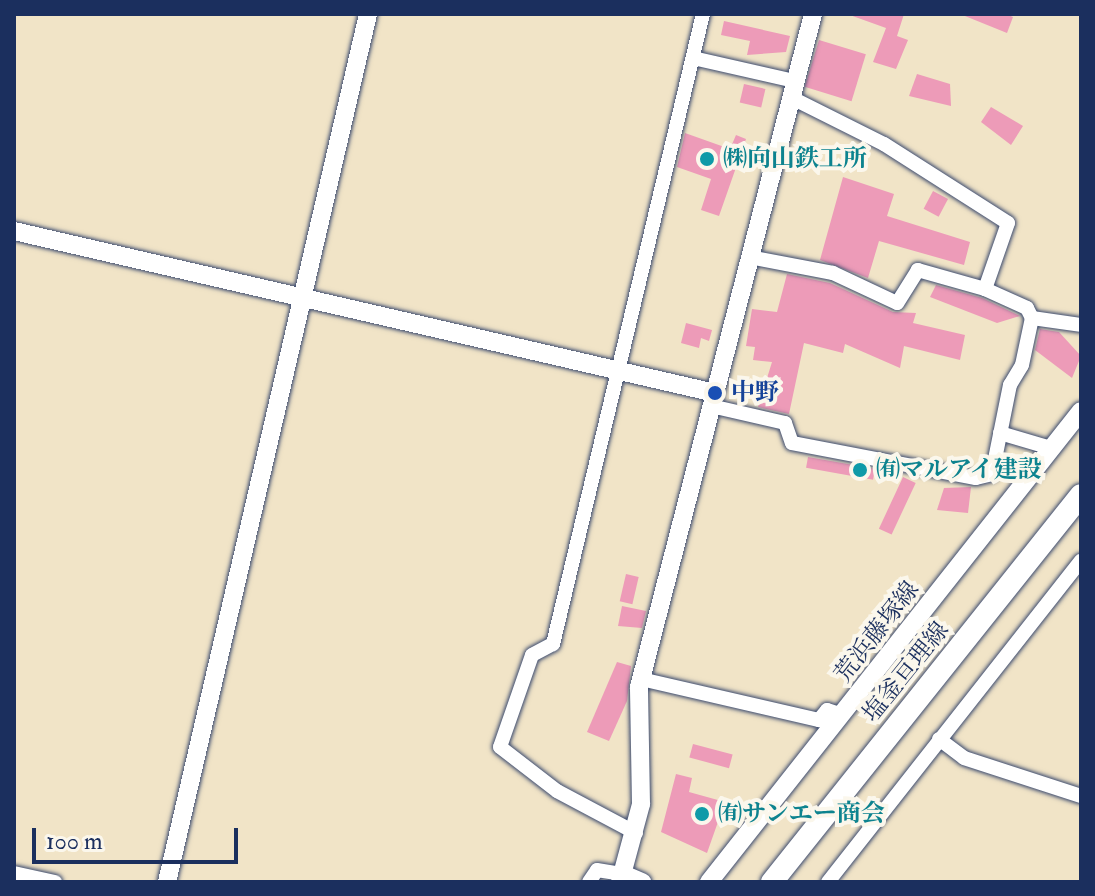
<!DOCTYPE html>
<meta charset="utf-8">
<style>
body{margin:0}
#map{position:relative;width:1095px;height:896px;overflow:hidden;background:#f1e4c7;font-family:"IM FELL Double Pica","Noto Serif JP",serif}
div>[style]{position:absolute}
.building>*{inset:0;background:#ed9bb8;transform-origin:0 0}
.roads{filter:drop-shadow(0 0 2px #3b4a6e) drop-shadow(0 0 2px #3b4a6e)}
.minor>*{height:14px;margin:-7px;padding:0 7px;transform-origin:7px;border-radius:7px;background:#fff}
.tertiary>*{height:18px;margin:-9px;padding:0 9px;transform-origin:9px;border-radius:9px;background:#fff}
.primary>*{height:22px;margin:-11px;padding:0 11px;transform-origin:11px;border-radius:11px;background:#fff}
.dots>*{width:22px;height:22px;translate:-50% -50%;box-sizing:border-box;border:4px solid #fbf7ec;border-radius:50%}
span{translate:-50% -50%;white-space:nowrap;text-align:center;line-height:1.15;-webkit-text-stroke:8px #fbf7ec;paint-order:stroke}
.culture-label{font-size:24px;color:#0d838f;font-weight:700}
.left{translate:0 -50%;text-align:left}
.transit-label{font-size:24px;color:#164399;font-weight:700}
.street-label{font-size:24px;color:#1b2f5e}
.frame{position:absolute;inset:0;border:16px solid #1b2f5e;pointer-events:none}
.scale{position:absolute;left:32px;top:828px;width:206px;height:36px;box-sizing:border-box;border:4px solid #1b2f5e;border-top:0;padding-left:10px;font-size:24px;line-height:28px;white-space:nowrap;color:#1b2f5e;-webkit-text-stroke:6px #fbf7ec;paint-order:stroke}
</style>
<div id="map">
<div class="building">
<div style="clip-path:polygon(847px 14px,904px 14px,897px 36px,908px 40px,896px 69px,873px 62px,886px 28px)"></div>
<div style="clip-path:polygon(960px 14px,1006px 14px,1013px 17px,1007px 33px)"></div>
<div style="clip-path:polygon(724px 21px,790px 36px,786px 52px,747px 55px,750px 41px,721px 35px)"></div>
<div style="left:819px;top:40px;width:49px;height:49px;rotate:17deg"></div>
<div style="clip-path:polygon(917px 74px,950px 84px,951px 106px,909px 96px)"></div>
<div style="left:744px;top:84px;width:22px;height:19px;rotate:13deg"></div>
<div style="clip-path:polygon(991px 107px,1023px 126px,1011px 145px,981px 122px)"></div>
<div style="clip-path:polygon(685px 133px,730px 149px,736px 135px,746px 139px,719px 216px,701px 210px,711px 179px,677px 167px)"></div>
<div style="clip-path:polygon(843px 177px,894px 194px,887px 216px,970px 242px,964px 265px,879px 241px,868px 278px,820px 260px)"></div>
<div style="left:933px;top:191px;width:17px;height:20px;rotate:28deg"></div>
<div style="clip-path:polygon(787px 274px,830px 283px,893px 312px,916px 313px,913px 323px,965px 335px,960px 360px,904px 346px,900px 368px,845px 344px,843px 353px,804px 343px,789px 414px,758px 407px,772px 362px,753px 360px,755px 347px,746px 346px,752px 309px,777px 312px)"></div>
<div style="clip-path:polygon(936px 285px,982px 298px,1020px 316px,997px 323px,930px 297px)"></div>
<div style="clip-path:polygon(686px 323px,712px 330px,709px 341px,701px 338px,699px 348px,681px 343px)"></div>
<div style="clip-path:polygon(1040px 329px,1059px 332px,1081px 356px,1072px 378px,1035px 350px)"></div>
<div style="left:808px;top:457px;width:68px;height:11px;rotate:10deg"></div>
<div style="left:903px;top:477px;width:14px;height:57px;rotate:25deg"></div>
<div style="clip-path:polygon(971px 487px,968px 513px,937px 510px,944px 488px)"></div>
<div style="left:626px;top:574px;width:13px;height:28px;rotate:13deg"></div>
<div style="clip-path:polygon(622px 606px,646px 611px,642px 628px,618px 626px)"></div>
<div style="clip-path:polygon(617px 662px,631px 666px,627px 701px,609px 741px,587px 732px)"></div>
<div style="left:693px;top:744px;width:41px;height:14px;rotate:15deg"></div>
<div style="clip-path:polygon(676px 774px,692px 778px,689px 792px,725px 802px,707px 853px,661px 832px)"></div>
</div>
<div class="roads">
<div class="minor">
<div style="left:693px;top:58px;width:104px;rotate:12.8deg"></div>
<div style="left:790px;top:97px;width:105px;rotate:26.6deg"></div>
<div style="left:884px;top:144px;width:147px;rotate:32.5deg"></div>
<div style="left:1008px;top:223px;width:70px;rotate:109.2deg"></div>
<div style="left:1032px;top:318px;width:49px;rotate:8.1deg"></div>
<div style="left:711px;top:406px;width:76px;rotate:12.9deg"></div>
<div style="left:785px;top:423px;width:21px;rotate:71deg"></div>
<div style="left:792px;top:443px;width:187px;rotate:10.8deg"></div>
<div style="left:976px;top:478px;width:16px;rotate:-14deg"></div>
<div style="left:992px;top:474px;width:91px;rotate:-78.6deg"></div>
<div style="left:1010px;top:385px;width:23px;rotate:-59deg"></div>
<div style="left:1022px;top:365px;width:48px;rotate:-78deg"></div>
<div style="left:1032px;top:318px;width:11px;rotate:-117deg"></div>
<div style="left:1027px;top:308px;width:46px;rotate:-155.7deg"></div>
<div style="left:985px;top:289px;width:70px;rotate:-164.2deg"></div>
<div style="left:918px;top:270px;width:39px;rotate:122deg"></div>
<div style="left:897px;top:303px;width:71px;rotate:-154.9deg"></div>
<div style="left:833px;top:273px;width:86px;rotate:-169.2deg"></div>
<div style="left:1000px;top:433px;width:53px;rotate:16.4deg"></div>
<div style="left:641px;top:679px;width:183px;rotate:13deg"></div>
<div style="left:819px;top:720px;width:13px;rotate:-51deg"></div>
<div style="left:827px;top:710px;width:16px;rotate:18deg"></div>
<div style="left:939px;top:739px;width:31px;rotate:37deg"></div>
<div style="left:964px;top:758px;width:123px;rotate:18deg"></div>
<div style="left:636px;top:833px;width:89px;rotate:-152deg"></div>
<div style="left:557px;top:791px;width:72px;rotate:-142.3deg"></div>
<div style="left:500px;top:747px;width:97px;rotate:-70.8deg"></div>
<div style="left:532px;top:655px;width:24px;rotate:-28deg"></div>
<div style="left:553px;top:644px;width:648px;rotate:-76.61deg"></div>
<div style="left:14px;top:873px;width:42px;rotate:12.4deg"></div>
<div style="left:589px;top:882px;width:14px;rotate:-56deg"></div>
<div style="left:597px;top:870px;width:26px;rotate:9deg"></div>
<div style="left:828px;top:882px;width:409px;rotate:-51.8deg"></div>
</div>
<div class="tertiary">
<div style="left:14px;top:231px;width:719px;rotate:13.01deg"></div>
<div style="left:623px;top:874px;width:21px;rotate:23deg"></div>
<div style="left:167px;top:882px;width:891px;rotate:-76.96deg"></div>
<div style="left:620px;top:882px;width:81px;rotate:-74.9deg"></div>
<div style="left:641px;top:804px;width:117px;rotate:-91deg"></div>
<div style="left:639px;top:687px;width:695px;rotate:-75.5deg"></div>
<div style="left:709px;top:882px;width:600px;rotate:-51.7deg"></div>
</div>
<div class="primary">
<div style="left:772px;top:882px;width:495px;rotate:-51.4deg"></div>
</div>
</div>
<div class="dots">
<div style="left:707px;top:159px;background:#0f9aa8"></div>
<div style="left:715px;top:393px;background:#1a4fb4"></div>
<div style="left:860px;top:470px;background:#0f9aa8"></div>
<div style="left:702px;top:814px;background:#0f9aa8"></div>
</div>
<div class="culture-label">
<span class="left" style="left:723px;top:159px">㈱向山鉄工所</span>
<span class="left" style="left:876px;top:470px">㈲マルアイ建設</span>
<span class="left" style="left:718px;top:814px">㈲サンエー商会</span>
</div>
<div class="transit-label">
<span class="left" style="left:731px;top:393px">中野</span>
</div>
<div class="street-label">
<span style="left:877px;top:632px;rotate:-52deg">荒浜藤塚線</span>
<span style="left:906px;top:672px;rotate:-51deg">塩釜亘理線</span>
</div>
<div class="frame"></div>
<div class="scale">100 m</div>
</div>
